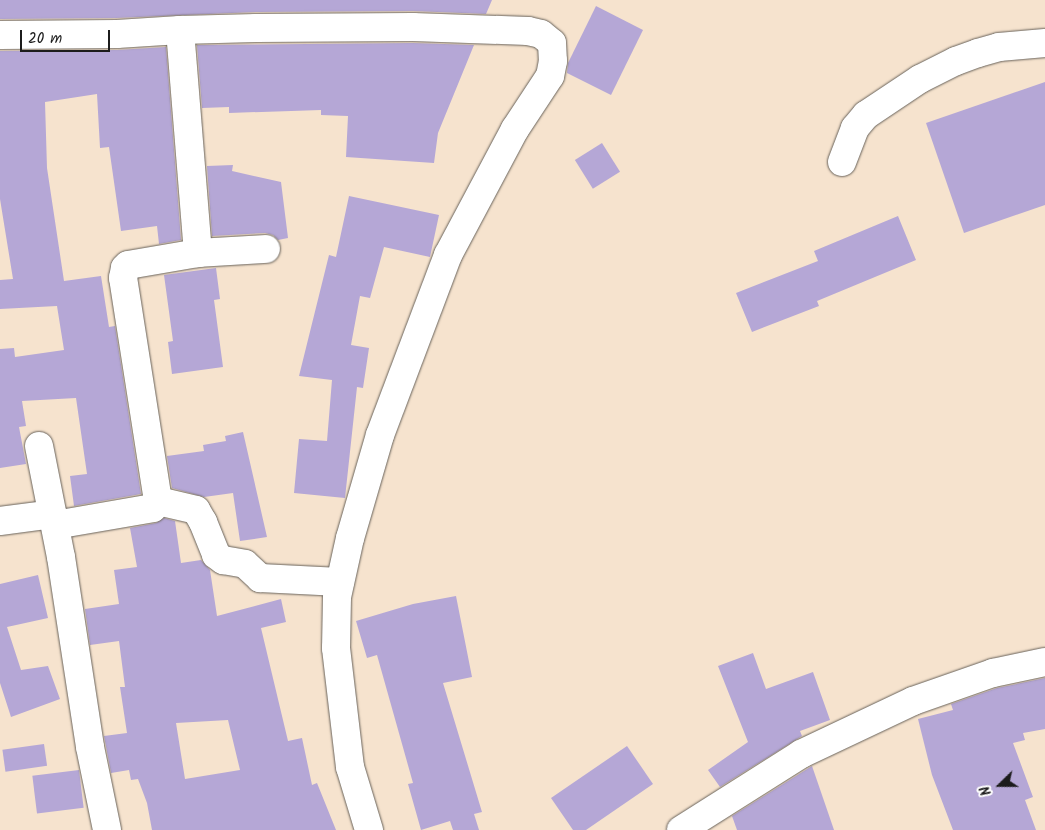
<!DOCTYPE html>
<style>
body{margin:0}
#map{position:relative;width:1045px;height:830px;overflow:hidden;background:#f6e3ce;font-family:Kalam,sans-serif}
div>[style]{position:absolute}
.building>*{inset:0;background:#b5a7d6;transform-origin:0 0}
.roads{filter:drop-shadow(0 0 1px #68625a) drop-shadow(0 0 1px #68625a)}
.minor>*{height:28px;margin:-14px;padding:0 14px;transform-origin:14px;border-radius:14px;background:#fff}
span{translate:-50% -50%;white-space:nowrap;text-align:center;line-height:1.15;-webkit-text-stroke:4px #fff;paint-order:stroke}
.north{position:absolute;left:975px;top:760px;width:50px;height:50px;-webkit-text-stroke:4px #fff;paint-order:stroke;rotate:248deg;font-size:14px;font-weight:700;line-height:20px;text-align:center;color:#1c1c1c}
.north::after{content:'';display:block;margin:auto;width:18px;height:22px;background:#1c1c1c;clip-path:polygon(50% 0,100% 100%,50% 72%,0 100%)}
.scale{position:absolute;left:20px;top:30px;width:90px;height:22px;box-sizing:border-box;border:2px solid #1c1c1c;border-top:0;padding-left:6px;font-size:15px;line-height:18px;white-space:nowrap;color:#1c1c1c;-webkit-text-stroke:4px #fff;paint-order:stroke}
</style>
<div id="map">
<div class="building">
<div style="clip-path:polygon(0 0,492px 0,486px 14px,413px 11px,256px 12px,116px 18px,0 19px)"></div>
<div style="clip-path:polygon(596px 6px,643px 30px,611px 95px,567px 73px,568px 63px)"></div>
<div style="clip-path:polygon(413px 43px,474px 45px,438px 133px,434px 163px,346px 157px,348px 116px,321px 115px,321px 110px,229px 113px,229px 107px,202px 108px,197px 45px)"></div>
<div style="clip-path:polygon(166px 47px,181px 240px,159px 244px,157px 226px,121px 231px,109px 147px,100px 148px,97px 94px,45px 102px,47px 168px,64px 281px,101px 276px,109px 327px,115px 326px,141px 494px,74px 506px,70px 476px,87px 474px,76px 398px,22px 401px,26px 426px,19px 427px,26px 464px,0 468px,0 349px,14px 348px,15px 357px,64px 350px,57px 306px,0 309px,0 280px,13px 279px,0 199px,0 51px,117px 50px)"></div>
<div style="clip-path:polygon(1045px 82px,1045px 205px,964px 233px,926px 123px)"></div>
<div style="left:602px;top:143px;width:34px;height:32px;rotate:58deg"></div>
<div style="clip-path:polygon(233px 165px,232px 171px,281px 182px,288px 238px,278px 240px,273px 235px,265px 233px,212px 236px,207px 166px)"></div>
<div style="clip-path:polygon(349px 196px,439px 215px,430px 257px,384px 247px,370px 298px,360px 296px,351px 345px,369px 348px,363px 388px,357px 387px,345px 498px,294px 493px,299px 439px,327px 441px,332px 380px,299px 376px,329px 255px,336px 257px)"></div>
<div style="clip-path:polygon(898px 216px,916px 260px,817px 301px,819px 306px,752px 332px,736px 293px,818px 261px,814px 251px)"></div>
<div style="clip-path:polygon(216px 268px,220px 299px,214px 300px,223px 367px,172px 374px,168px 342px,173px 341px,164px 275px)"></div>
<div style="clip-path:polygon(243px 432px,267px 537px,240px 541px,233px 493px,204px 497px,172px 488px,167px 456px,204px 451px,203px 445px,226px 441px,225px 436px)"></div>
<div style="clip-path:polygon(evenodd,164px 518px,175px 521px,181px 563px,201px 560px,210px 570px,217px 616px,281px 599px,286px 622px,261px 628px,288px 741px,302px 738px,312px 785px,317px 783px,336px 830px,152px 830px,147px 803px,138px 779px,131px 780px,129px 770px,111px 773px,104px 736px,127px 733px,120px 687px,125px 687px,119px 641px,90px 645px,85px 609px,119px 604px,114px 570px,137px 567px,130px 528px,156px 523px,164px 518px,228px 720px,240px 770px,185px 779px,176px 723px,228px 720px)"></div>
<div style="clip-path:polygon(38px 575px,48px 618px,7px 627px,21px 670px,48px 666px,60px 699px,11px 717px,0 683px,0 584px)"></div>
<div style="clip-path:polygon(456px 596px,472px 677px,443px 683px,482px 812px,474px 814px,479px 830px,453px 830px,450px 821px,421px 830px,408px 784px,413px 783px,377px 655px,367px 658px,356px 621px,413px 604px)"></div>
<div style="clip-path:polygon(753px 653px,766px 689px,813px 672px,830px 720px,800px 731px,802px 736px,720px 787px,708px 770px,748px 742px,718px 666px)"></div>
<div style="clip-path:polygon(1045px 678px,1045px 729px,1023px 733px,1025px 740px,1013px 743px,1033px 797px,1025px 800px,1036px 830px,953px 830px,932px 775px,918px 719px,953px 710px,951px 704px,997px 688px)"></div>
<div style="left:44px;top:744px;width:22px;height:42px;rotate:82deg"></div>
<div style="clip-path:polygon(627px 746px,653px 784px,586px 830px,573px 830px,551px 798px)"></div>
<div style="clip-path:polygon(812px 766px,834px 830px,737px 830px,732px 816px)"></div>
<div style="left:79px;top:770px;width:38px;height:47px;rotate:83deg"></div>
</div>
<div class="roads">
<div class="minor">
<div style="left:180px;top:30px;width:224px;rotate:85.4deg"></div>
<div style="left:0;top:35px;width:117px;rotate:-0.5deg"></div>
<div style="left:117px;top:34px;width:63px;rotate:-3.6deg"></div>
<div style="left:180px;top:30px;width:76px;rotate:-1.5deg"></div>
<div style="left:256px;top:28px;width:157px;rotate:-0.4deg"></div>
<div style="left:413px;top:27px;width:115px;rotate:2deg"></div>
<div style="left:528px;top:31px;width:13px;rotate:13deg"></div>
<div style="left:541px;top:34px;width:14px;rotate:39deg"></div>
<div style="left:552px;top:43px;width:18px;rotate:87deg"></div>
<div style="left:553px;top:61px;width:15px;rotate:101deg"></div>
<div style="left:550px;top:76px;width:64px;rotate:123.4deg"></div>
<div style="left:515px;top:129px;width:143px;rotate:118deg"></div>
<div style="left:448px;top:255px;width:192px;rotate:110.7deg"></div>
<div style="left:380px;top:435px;width:107px;rotate:106.2deg"></div>
<div style="left:350px;top:538px;width:60px;rotate:102.4deg"></div>
<div style="left:337px;top:597px;width:51px;rotate:91.1deg"></div>
<div style="left:336px;top:648px;width:120px;rotate:83.3deg"></div>
<div style="left:350px;top:767px;width:66px;rotate:73.2deg"></div>
<div style="left:842px;top:162px;width:36px;rotate:-69deg"></div>
<div style="left:855px;top:128px;width:17px;rotate:-50deg"></div>
<div style="left:866px;top:115px;width:65px;rotate:-33.7deg"></div>
<div style="left:920px;top:79px;width:40px;rotate:-26.6deg"></div>
<div style="left:956px;top:61px;width:23px;rotate:-20deg"></div>
<div style="left:978px;top:53px;width:22px;rotate:-16deg"></div>
<div style="left:999px;top:47px;width:46px;rotate:-5deg"></div>
<div style="left:39px;top:446px;width:113px;rotate:78.8deg"></div>
<div style="left:61px;top:557px;width:192px;rotate:81.3deg"></div>
<div style="left:90px;top:747px;width:85px;rotate:78.4deg"></div>
<div style="left:158px;top:501px;width:39px;rotate:13deg"></div>
<div style="left:196px;top:510px;width:14px;rotate:60deg"></div>
<div style="left:203px;top:522px;width:35px;rotate:68deg"></div>
<div style="left:216px;top:555px;width:9px;rotate:36deg"></div>
<div style="left:223px;top:560px;width:22px;rotate:10deg"></div>
<div style="left:245px;top:564px;width:21px;rotate:43deg"></div>
<div style="left:260px;top:578px;width:80px;rotate:2.9deg"></div>
<div style="left:0;top:521px;width:53px;rotate:-7.5deg"></div>
<div style="left:55px;top:525px;width:99px;rotate:-9.8deg"></div>
<div style="left:153px;top:508px;width:9px;rotate:-54deg"></div>
<div style="left:158px;top:501px;width:226px;rotate:-98.9deg"></div>
<div style="left:123px;top:278px;width:10px;rotate:-79deg"></div>
<div style="left:125px;top:268px;width:4px;rotate:-45deg"></div>
<div style="left:128px;top:265px;width:71px;rotate:-9.7deg"></div>
<div style="left:198px;top:253px;width:68px;rotate:-3.4deg"></div>
<div style="left:681px;top:830px;width:142px;rotate:-32.3deg"></div>
<div style="left:801px;top:754px;width:124px;rotate:-25.3deg"></div>
<div style="left:913px;top:701px;width:85px;rotate:-19.3deg"></div>
<div style="left:993px;top:673px;width:53px;rotate:-11.9deg"></div>
</div>
</div>
<div class="north">N</div>
<div class="scale">20 m</div>
</div>
